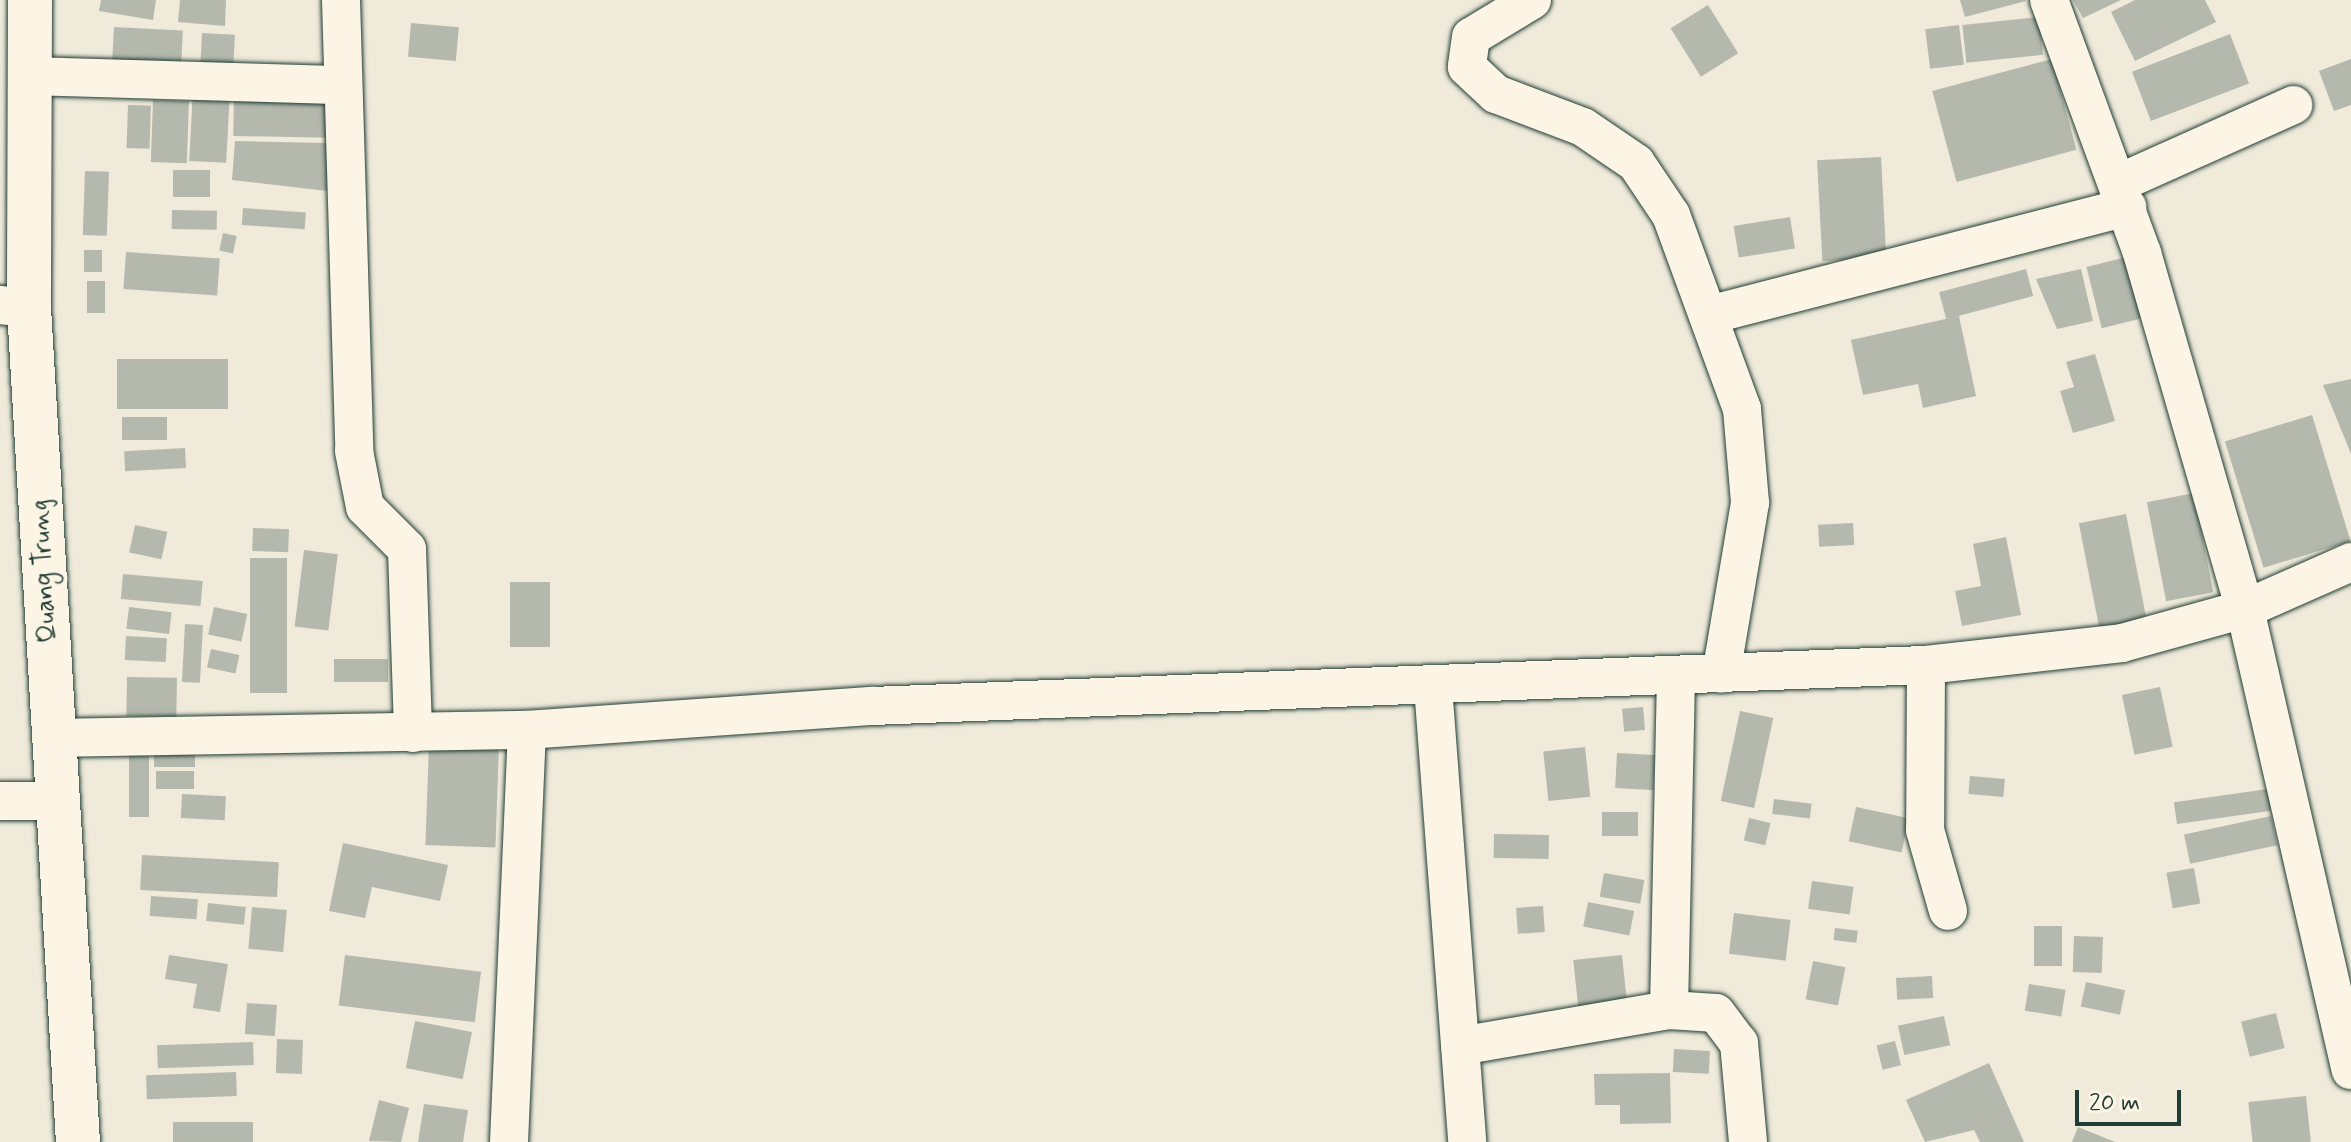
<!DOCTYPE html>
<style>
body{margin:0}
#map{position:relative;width:2351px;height:1142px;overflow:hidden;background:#efeada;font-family:Mynerve,sans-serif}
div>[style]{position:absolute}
.building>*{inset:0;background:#b5b9ad;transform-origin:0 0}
.roads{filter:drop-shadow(0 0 2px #1f3d34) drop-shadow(0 0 2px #1f3d34)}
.minor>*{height:38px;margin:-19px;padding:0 19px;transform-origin:19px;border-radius:19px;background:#fcf5e5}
.major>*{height:44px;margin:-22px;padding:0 22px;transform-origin:22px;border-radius:22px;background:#fcf5e5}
span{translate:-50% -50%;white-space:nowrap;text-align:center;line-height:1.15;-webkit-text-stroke:8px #fcf5e5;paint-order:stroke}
.street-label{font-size:26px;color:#1f3d34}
.scale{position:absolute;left:2075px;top:1090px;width:106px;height:36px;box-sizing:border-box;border:4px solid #1f3d34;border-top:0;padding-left:10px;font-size:24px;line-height:28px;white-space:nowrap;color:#1f3d34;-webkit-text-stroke:6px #fcf5e5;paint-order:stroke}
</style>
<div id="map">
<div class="building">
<div style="clip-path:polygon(101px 0,156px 0,153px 20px,99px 11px)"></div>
<div style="clip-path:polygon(180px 0,226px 0,225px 26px,178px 22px)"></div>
<div style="clip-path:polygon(1960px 0,2026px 0,2026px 1px,1965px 17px)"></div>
<div style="clip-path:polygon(2073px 0,2121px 0,2083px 18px)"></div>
<div style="clip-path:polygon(2135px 0,2205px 0,2216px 22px,2135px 61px,2111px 12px)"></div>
<div style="left:1708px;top:5px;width:57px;height:44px;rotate:58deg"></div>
<div style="left:2039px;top:17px;width:38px;height:77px;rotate:84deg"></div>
<div style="left:411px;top:23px;width:48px;height:34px;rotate:5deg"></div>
<div style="left:1959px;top:25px;width:40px;height:34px;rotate:83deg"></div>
<div style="left:114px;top:27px;width:69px;height:36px;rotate:3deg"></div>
<div style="left:202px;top:33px;width:33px;height:35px;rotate:3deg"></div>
<div style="left:2230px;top:34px;width:53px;height:105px;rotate:69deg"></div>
<div style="left:2052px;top:59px;width:94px;height:124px;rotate:75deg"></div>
<div style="clip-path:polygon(2351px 59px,2351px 105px,2334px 111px,2319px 71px)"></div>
<div style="left:193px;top:89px;width:37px;height:72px;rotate:3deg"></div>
<div style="left:234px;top:94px;width:94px;height:42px;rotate:1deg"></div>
<div style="left:153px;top:100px;width:36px;height:62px;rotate:2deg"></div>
<div style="left:128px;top:105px;width:23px;height:43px;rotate:2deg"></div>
<div style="clip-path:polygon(235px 141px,329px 143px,327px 191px,232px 180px)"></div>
<div style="left:1881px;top:157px;width:101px;height:64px;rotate:87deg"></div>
<div style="left:173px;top:170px;width:37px;height:27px"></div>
<div style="left:85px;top:171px;width:24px;height:64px;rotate:2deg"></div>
<div style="left:243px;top:208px;width:63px;height:17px;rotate:4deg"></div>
<div style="left:172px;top:210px;width:45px;height:19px;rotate:1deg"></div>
<div style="left:1790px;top:217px;width:32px;height:57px;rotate:81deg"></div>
<div style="left:223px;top:233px;width:14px;height:18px;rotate:12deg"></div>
<div style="left:84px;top:250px;width:18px;height:22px"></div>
<div style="left:126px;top:252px;width:94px;height:37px;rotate:4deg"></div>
<div style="left:2135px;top:255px;width:63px;height:50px;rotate:76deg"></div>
<div style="left:2026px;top:269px;width:28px;height:90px;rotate:75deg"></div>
<div style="clip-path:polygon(2081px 269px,2093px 321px,2057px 329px,2036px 279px)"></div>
<div style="left:87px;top:281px;width:18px;height:32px"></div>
<div style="clip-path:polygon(1959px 316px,1976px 396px,1923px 408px,1918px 384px,1863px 395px,1851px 340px)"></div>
<div style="clip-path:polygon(2095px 354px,2115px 421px,2073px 433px,2060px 391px,2074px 387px,2066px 362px)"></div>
<div style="left:228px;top:359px;width:50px;height:111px;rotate:90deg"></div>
<div style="clip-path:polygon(2351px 379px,2351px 454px,2323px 385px)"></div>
<div style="left:2312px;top:415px;width:132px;height:91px;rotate:73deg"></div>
<div style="left:167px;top:417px;width:23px;height:45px;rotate:90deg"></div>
<div style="left:185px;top:448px;width:20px;height:61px;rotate:87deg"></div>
<div style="left:2194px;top:493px;width:101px;height:48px;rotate:79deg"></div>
<div style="left:2126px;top:514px;width:109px;height:48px;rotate:79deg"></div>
<div style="left:1853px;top:523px;width:22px;height:35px;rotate:87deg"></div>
<div style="left:135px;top:525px;width:33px;height:28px;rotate:12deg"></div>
<div style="left:253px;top:528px;width:36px;height:23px;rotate:2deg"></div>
<div style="clip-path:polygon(2006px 537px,2021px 615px,1962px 626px,1955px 591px,1981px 586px,1973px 544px)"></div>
<div style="left:304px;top:550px;width:34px;height:77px;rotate:7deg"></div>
<div style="left:250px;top:558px;width:37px;height:135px"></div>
<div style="left:123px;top:574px;width:80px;height:25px;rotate:5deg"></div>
<div style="left:510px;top:582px;width:40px;height:65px"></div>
<div style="left:129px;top:607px;width:43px;height:22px;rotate:7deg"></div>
<div style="left:214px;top:607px;width:34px;height:28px;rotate:12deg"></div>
<div style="left:185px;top:624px;width:18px;height:58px;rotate:3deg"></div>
<div style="left:126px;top:636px;width:41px;height:24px;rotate:3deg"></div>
<div style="left:211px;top:649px;width:29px;height:19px;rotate:12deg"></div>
<div style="left:388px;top:659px;width:23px;height:54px;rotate:90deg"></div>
<div style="left:127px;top:677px;width:50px;height:39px;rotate:1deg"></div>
<div style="left:2160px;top:687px;width:61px;height:39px;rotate:78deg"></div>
<div style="left:1643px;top:707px;width:23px;height:21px;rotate:85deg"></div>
<div style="left:1740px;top:711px;width:34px;height:92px;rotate:12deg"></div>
<div style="left:429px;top:743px;width:70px;height:102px;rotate:2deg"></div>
<div style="left:1585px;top:747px;width:50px;height:42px;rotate:84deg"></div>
<div style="left:154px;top:751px;width:41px;height:16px"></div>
<div style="left:129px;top:753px;width:20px;height:64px"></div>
<div style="left:1617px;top:753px;width:38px;height:35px;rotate:3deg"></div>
<div style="left:156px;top:771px;width:38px;height:18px"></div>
<div style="left:1970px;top:776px;width:35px;height:18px;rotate:5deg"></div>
<div style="left:2268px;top:789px;width:22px;height:95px;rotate:82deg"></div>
<div style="left:182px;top:794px;width:44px;height:24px;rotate:3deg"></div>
<div style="left:1774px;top:799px;width:38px;height:15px;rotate:7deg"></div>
<div style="left:1856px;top:807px;width:54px;height:35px;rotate:12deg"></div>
<div style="left:1602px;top:812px;width:36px;height:24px"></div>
<div style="left:2271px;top:816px;width:30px;height:89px;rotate:78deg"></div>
<div style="left:1749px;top:818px;width:22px;height:23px;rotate:13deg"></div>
<div style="left:1494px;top:834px;width:55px;height:24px;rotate:1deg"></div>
<div style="clip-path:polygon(343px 843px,448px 865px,440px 901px,372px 887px,365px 918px,329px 911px)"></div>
<div style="left:142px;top:855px;width:137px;height:35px;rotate:3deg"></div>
<div style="left:2194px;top:868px;width:36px;height:28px;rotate:80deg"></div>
<div style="left:1604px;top:873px;width:41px;height:24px;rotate:10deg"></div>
<div style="left:1812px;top:881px;width:42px;height:28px;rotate:8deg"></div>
<div style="left:151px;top:896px;width:47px;height:20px;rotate:4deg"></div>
<div style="left:1588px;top:902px;width:47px;height:25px;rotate:11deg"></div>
<div style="left:208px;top:903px;width:38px;height:18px;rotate:6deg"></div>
<div style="left:1543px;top:906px;width:26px;height:27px;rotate:86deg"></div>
<div style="left:252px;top:907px;width:35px;height:42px;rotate:5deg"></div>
<div style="left:1734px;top:913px;width:57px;height:41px;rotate:7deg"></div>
<div style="left:2034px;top:926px;width:28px;height:40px"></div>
<div style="left:1835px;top:928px;width:23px;height:12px;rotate:7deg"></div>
<div style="left:2074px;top:936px;width:29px;height:36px;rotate:2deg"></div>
<div style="clip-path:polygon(169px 955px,228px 964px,220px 1012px,193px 1008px,197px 984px,165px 979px)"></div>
<div style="left:345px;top:955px;width:137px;height:51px;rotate:7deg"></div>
<div style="left:1622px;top:955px;width:46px;height:49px;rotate:84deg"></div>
<div style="left:1813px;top:961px;width:33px;height:39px;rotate:11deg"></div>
<div style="left:1932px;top:976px;width:22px;height:36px;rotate:87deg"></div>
<div style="left:2086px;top:982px;width:40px;height:25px;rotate:12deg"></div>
<div style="left:2029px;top:984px;width:37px;height:27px;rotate:9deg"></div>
<div style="left:247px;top:1003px;width:30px;height:31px;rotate:4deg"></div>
<div style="left:2276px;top:1013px;width:36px;height:36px;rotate:76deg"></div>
<div style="left:1944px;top:1016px;width:30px;height:47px;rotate:78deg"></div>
<div style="left:415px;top:1021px;width:58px;height:48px;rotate:11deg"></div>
<div style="left:277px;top:1039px;width:26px;height:34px;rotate:2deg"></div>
<div style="left:1895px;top:1041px;width:25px;height:19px;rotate:76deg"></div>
<div style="left:253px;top:1042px;width:23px;height:96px;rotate:88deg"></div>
<div style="left:1674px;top:1049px;width:36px;height:23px;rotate:3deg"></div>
<div style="clip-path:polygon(1989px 1063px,2024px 1142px,1980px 1142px,1974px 1130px,1925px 1142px,1906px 1100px)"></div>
<div style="left:236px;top:1072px;width:24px;height:90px;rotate:88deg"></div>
<div style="clip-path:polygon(1670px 1073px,1671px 1123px,1620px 1124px,1620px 1105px,1595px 1105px,1594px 1074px)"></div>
<div style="left:2306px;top:1096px;width:46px;height:58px;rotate:84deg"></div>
<div style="clip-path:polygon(379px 1100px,409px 1108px,401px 1142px,369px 1141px)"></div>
<div style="clip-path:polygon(424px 1104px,468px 1110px,463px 1142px,418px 1142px)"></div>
<div style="left:173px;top:1122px;width:80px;height:20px"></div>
<div style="clip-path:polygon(2078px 1127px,2115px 1142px,2072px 1142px)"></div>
</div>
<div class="roads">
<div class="minor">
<div style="left:341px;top:0;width:451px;rotate:88.3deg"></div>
<div style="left:354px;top:451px;width:57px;rotate:78.9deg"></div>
<div style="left:365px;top:507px;width:59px;rotate:45deg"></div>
<div style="left:407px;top:549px;width:184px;rotate:88.1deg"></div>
<div style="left:1532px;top:0;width:71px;rotate:148.8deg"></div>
<div style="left:1471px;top:37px;width:30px;rotate:98deg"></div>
<div style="left:1467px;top:67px;width:40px;rotate:43deg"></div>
<div style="left:1496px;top:94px;width:93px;rotate:20.8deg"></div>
<div style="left:1583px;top:127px;width:64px;rotate:34.2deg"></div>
<div style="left:1636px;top:163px;width:63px;rotate:56.1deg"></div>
<div style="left:1671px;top:215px;width:207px;rotate:69.9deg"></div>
<div style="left:1742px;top:409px;width:94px;rotate:85.1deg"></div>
<div style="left:1750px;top:503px;width:173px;rotate:99.6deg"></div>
<div style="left:2049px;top:0;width:270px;rotate:69.8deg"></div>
<div style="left:2142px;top:253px;width:371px;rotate:73.9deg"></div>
<div style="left:2245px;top:609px;width:473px;rotate:77.1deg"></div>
<div style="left:31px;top:76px;width:311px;rotate:1.7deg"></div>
<div style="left:2119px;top:183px;width:191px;rotate:-24.1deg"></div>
<div style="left:0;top:305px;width:29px;rotate:6deg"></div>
<div style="left:1713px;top:314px;width:428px;rotate:-14.5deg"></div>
<div style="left:1926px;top:665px;width:165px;rotate:90.3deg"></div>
<div style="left:1925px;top:830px;width:84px;rotate:74.1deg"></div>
<div style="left:1433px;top:686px;width:457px;rotate:85.7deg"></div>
<div style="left:55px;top:738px;width:472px;rotate:-1deg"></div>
<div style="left:527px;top:730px;width:346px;rotate:-4deg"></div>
<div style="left:872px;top:706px;width:1055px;rotate:-2.23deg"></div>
<div style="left:1926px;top:665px;width:197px;rotate:-6.4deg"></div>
<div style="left:2122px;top:643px;width:128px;rotate:-15.5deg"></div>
<div style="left:2245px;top:609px;width:116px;rotate:-23.9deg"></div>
<div style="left:0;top:801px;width:57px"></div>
<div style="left:1669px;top:1010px;width:333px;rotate:-88.8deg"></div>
<div style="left:1460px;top:1046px;width:212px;rotate:-9.8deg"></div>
<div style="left:1669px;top:1010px;width:47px;rotate:3.7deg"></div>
<div style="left:1716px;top:1013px;width:38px;rotate:53deg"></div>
<div style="left:1739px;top:1043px;width:99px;rotate:84.8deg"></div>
<div style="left:509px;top:1142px;width:412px;rotate:-87.5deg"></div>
</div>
<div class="major">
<div style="left:30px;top:0;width:308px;rotate:90.2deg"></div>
<div style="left:29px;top:308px;width:835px;rotate:86.64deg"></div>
</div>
</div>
<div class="street-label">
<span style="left:45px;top:571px;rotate:-93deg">Quang Trung</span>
</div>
<div class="scale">20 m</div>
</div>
